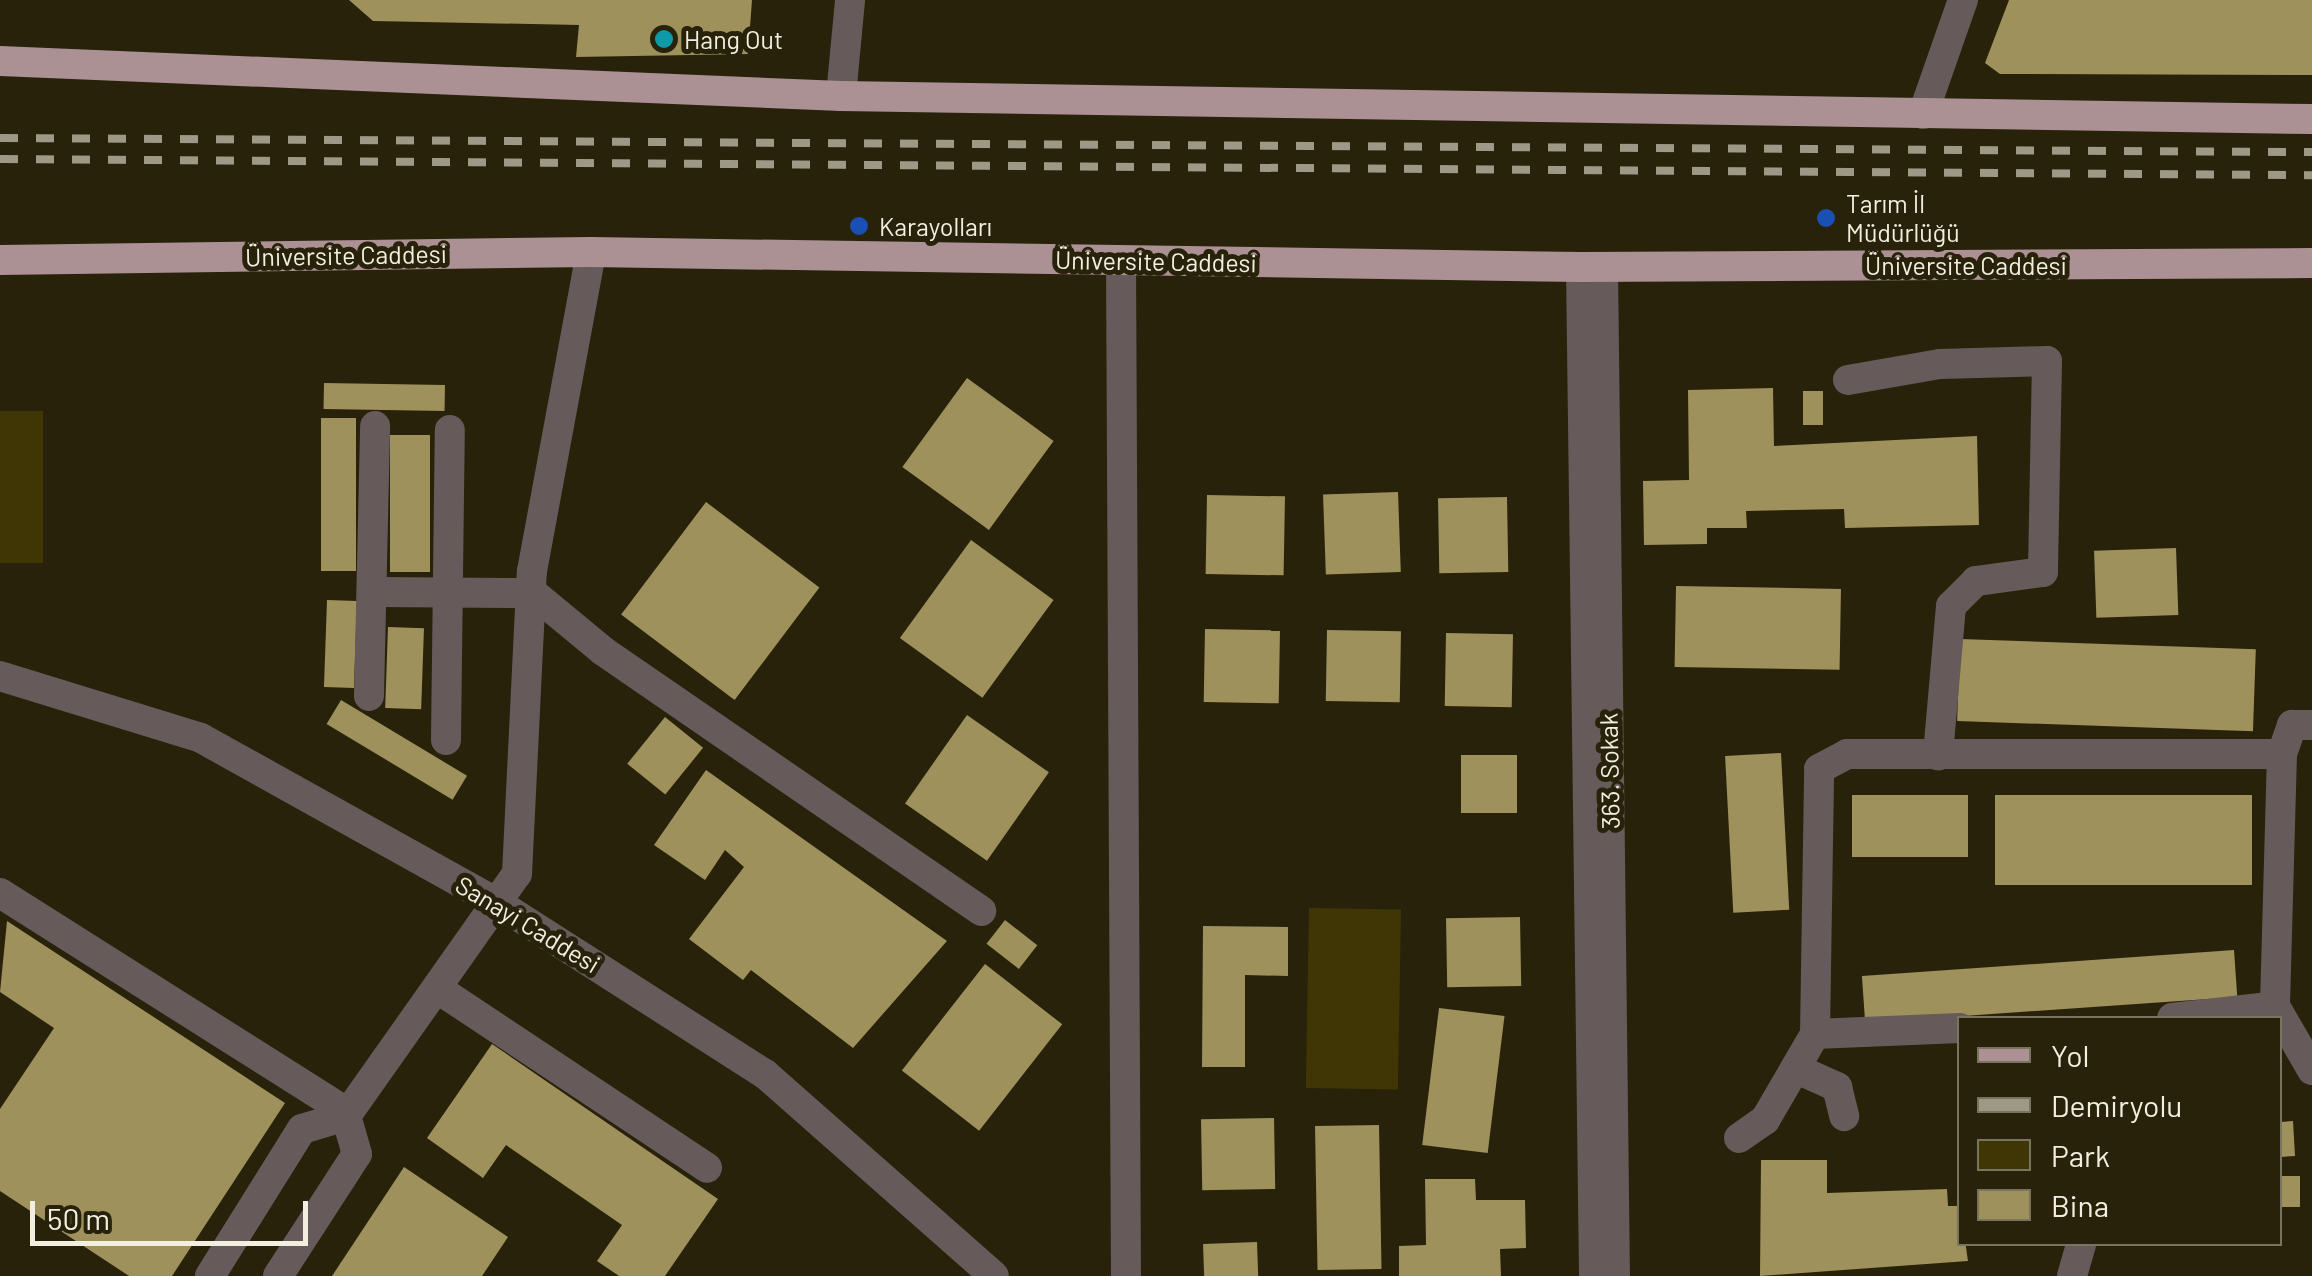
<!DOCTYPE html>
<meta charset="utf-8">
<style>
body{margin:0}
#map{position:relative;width:2312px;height:1276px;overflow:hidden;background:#28220b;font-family:Barlow,sans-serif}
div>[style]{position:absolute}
.green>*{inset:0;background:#403605;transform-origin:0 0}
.building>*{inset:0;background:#9e915c;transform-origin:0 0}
.minor>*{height:30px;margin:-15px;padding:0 15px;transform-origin:15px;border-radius:15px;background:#665a5b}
.major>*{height:30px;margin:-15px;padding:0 15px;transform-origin:15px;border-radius:15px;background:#ab9194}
.rail>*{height:8px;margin-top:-4px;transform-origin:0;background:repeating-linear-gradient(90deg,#9d9986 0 18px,transparent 0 36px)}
.dots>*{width:28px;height:28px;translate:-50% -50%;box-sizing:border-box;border:5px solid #28220b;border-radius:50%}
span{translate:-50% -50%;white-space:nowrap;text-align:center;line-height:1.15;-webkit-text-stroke:10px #28220b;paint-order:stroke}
.poi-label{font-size:25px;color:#f2efe0}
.left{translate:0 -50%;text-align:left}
.street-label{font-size:25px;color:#f2efe0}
.legend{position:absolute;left:1957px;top:1016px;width:325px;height:230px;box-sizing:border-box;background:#28220b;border:2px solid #797460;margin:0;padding:12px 18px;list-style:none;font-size:30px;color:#f2efe0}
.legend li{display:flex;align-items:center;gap:20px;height:50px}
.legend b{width:50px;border:2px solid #797460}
.scale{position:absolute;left:30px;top:1201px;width:278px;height:45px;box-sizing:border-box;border:5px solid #f2efe0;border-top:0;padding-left:12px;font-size:30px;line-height:35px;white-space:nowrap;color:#f2efe0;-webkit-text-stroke:8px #28220b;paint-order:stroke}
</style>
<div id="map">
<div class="green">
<div style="left:0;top:411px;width:43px;height:152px"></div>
<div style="left:1309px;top:908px;width:92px;height:180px;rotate:1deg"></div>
</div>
<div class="building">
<div style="clip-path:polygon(349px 0,752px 0,748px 54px,576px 57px,579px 25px,373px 21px)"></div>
<div style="clip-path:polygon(2009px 0,2312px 0,2312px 75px,2000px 74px,1985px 63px)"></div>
<div style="left:967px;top:378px;width:107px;height:110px;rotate:36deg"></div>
<div style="left:324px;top:383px;width:121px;height:26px;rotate:1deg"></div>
<div style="clip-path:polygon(1773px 388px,1774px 446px,1977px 436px,1979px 525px,1845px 528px,1844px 509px,1746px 511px,1747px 528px,1707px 528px,1707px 544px,1644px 545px,1643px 481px,1689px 480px,1688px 390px)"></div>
<div style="left:1803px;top:391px;width:20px;height:34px"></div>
<div style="left:321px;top:418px;width:35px;height:153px"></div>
<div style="left:390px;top:435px;width:40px;height:137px"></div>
<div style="left:1398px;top:492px;width:80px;height:75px;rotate:88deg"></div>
<div style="left:1207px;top:495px;width:78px;height:79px;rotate:1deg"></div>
<div style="left:1507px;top:497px;width:75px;height:69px;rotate:89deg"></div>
<div style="left:706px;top:502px;width:142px;height:141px;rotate:37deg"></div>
<div style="left:971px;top:540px;width:102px;height:121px;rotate:36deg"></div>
<div style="left:2176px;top:548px;width:67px;height:82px;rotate:88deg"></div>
<div style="left:1676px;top:586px;width:165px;height:81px;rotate:1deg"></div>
<div style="left:327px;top:600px;width:30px;height:87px;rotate:2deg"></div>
<div style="left:388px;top:627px;width:36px;height:81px;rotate:2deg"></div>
<div style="left:1205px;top:629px;width:75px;height:73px;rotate:1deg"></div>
<div style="left:1327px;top:630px;width:74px;height:71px;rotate:1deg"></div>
<div style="left:1446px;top:633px;width:67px;height:73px;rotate:1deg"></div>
<div style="left:1960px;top:639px;width:296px;height:82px;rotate:2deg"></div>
<div style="left:341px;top:700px;width:147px;height:28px;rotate:31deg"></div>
<div style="left:967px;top:715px;width:100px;height:108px;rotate:35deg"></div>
<div style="left:665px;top:717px;width:49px;height:60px;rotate:39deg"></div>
<div style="left:1781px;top:753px;width:157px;height:56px;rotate:87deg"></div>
<div style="left:1461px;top:755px;width:56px;height:58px"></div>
<div style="clip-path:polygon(706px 770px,947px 941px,853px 1048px,751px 970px,743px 980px,689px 939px,744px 867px,725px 850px,705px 880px,654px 845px)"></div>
<div style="left:1852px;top:795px;width:116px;height:62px"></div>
<div style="left:1995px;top:795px;width:257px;height:90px"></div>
<div style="left:1520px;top:917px;width:69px;height:74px;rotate:89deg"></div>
<div style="left:1005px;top:920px;width:41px;height:30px;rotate:38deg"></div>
<div style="clip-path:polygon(7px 921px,285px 1103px,172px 1276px,129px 1276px,0 1191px,0 1109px,54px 1028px,0 992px)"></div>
<div style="clip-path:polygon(1203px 926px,1288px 927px,1288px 976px,1245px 975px,1245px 1067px,1202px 1067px)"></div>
<div style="left:2234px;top:950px;width:47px;height:373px;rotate:86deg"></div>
<div style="left:985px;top:964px;width:98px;height:135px;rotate:38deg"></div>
<div style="left:1439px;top:1008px;width:66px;height:138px;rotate:7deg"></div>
<div style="clip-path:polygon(492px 1044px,718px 1199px,665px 1276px,619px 1276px,597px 1261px,622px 1225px,506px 1145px,483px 1178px,427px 1138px)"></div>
<div style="left:1274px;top:1118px;width:71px;height:73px;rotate:89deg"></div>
<div style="clip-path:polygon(2293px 1121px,2295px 1156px,2280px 1157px,2280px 1122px)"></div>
<div style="left:1379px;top:1125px;width:144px;height:64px;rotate:89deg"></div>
<div style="clip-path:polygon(1761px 1160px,1827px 1160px,1827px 1193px,1947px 1189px,1948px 1206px,1960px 1206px,1968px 1261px,1760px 1276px)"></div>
<div style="clip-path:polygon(404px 1167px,508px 1237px,482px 1276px,332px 1276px)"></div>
<div style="left:2280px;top:1176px;width:20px;height:31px"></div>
<div style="clip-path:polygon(1425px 1179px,1475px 1179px,1476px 1200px,1525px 1200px,1526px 1248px,1500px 1249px,1501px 1276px,1399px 1276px,1399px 1246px,1426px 1245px)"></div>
<div style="left:1257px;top:1242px;width:34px;height:54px;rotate:88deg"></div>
</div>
<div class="minor">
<div style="left:841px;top:96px;width:96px;rotate:-84.6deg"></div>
<div style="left:1923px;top:114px;width:121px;rotate:-70.7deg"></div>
<div style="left:1121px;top:260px;width:1016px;rotate:89.72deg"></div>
<div style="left:1581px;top:267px;width:1009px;rotate:89.26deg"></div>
<div style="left:1603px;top:267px;width:1009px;rotate:89.32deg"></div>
<div style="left:1848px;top:380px;width:93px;rotate:-9.9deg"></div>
<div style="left:1940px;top:364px;width:107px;rotate:-1.6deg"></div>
<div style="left:2047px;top:361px;width:211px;rotate:91.1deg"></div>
<div style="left:2043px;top:572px;width:68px;rotate:172.3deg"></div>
<div style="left:1976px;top:581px;width:35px;rotate:135deg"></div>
<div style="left:1951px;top:606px;width:150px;rotate:95deg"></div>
<div style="left:376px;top:592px;width:157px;rotate:0.4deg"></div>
<div style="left:533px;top:593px;width:91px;rotate:39.6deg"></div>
<div style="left:603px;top:651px;width:459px;rotate:34.5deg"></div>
<div style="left:0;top:676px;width:210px;rotate:17.1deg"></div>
<div style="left:201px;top:738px;width:341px;rotate:29.1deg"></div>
<div style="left:499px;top:904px;width:316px;rotate:32.6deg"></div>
<div style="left:765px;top:1074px;width:305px;rotate:41.4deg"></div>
<div style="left:369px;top:696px;width:270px;rotate:-88.7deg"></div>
<div style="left:446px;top:740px;width:310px;rotate:-89.3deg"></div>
<div style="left:2282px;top:754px;width:31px;rotate:-71deg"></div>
<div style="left:2292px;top:725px;width:20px"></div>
<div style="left:0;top:893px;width:412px;rotate:32.3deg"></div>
<div style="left:438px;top:989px;width:323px;rotate:33.6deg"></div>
<div style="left:2172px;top:1018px;width:104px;rotate:-6.6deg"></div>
<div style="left:1815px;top:1034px;width:145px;rotate:-2.4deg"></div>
<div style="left:1799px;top:1070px;width:42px;rotate:24.1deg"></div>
<div style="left:1837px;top:1087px;width:30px;rotate:76deg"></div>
<div style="left:1739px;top:1138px;width:32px;rotate:-35deg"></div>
<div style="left:1765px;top:1120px;width:99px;rotate:-59.8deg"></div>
<div style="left:1815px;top:1034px;width:265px;rotate:-89.1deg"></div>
<div style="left:1819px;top:769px;width:32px;rotate:-28deg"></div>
<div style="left:1847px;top:754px;width:435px"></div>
<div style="left:2282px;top:754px;width:252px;rotate:91.6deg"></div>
<div style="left:2275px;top:1006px;width:74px;rotate:60deg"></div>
<div style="left:210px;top:1276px;width:173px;rotate:-58deg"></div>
<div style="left:302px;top:1129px;width:46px;rotate:-16.5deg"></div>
<div style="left:346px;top:1116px;width:296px;rotate:-54.8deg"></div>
<div style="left:517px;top:874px;width:303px;rotate:-87.2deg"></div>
<div style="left:532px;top:571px;width:324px;rotate:-79.5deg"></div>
<div style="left:278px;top:1276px;width:145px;rotate:-57.1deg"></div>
<div style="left:357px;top:1154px;width:40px;rotate:-106deg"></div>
<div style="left:2072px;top:1276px;width:33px;rotate:-74deg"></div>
</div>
<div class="major">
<div style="left:0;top:61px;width:842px;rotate:2.38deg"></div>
<div style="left:841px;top:96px;width:1471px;rotate:0.9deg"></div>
<div style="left:0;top:260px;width:591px;rotate:-0.78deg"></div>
<div style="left:591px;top:252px;width:990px;rotate:0.87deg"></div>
<div style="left:1581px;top:267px;width:731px;rotate:-0.31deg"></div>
</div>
<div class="rail">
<div style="left:0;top:138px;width:2312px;rotate:0.35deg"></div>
<div style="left:0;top:159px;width:2312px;rotate:0.4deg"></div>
</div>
<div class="dots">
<div style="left:664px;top:39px;background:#0f9aa8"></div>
<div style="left:1826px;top:218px;background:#1a4fb4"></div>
<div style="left:859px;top:226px;background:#1a4fb4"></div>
</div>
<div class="poi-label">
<span class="left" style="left:684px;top:39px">Hang Out</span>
<span class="left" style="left:1846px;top:218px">Tarım İl<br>Müdürlüğü</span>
<span class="left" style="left:879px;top:226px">Karayolları</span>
</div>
<div class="street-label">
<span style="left:346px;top:255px;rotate:-1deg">Üniversite Caddesi</span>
<span style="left:1156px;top:261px;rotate:1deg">Üniversite Caddesi</span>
<span style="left:1966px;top:265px">Üniversite Caddesi</span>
<span style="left:1609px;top:771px;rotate:-91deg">363. Sokak</span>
<span style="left:528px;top:924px;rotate:31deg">Sanayi Caddesi</span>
</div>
<ul class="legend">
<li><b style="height:12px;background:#ab9194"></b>Yol</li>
<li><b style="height:12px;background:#9d9986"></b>Demiryolu</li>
<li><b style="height:28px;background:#403605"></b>Park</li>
<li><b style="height:28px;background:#9e915c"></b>Bina</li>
</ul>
<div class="scale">50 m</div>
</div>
